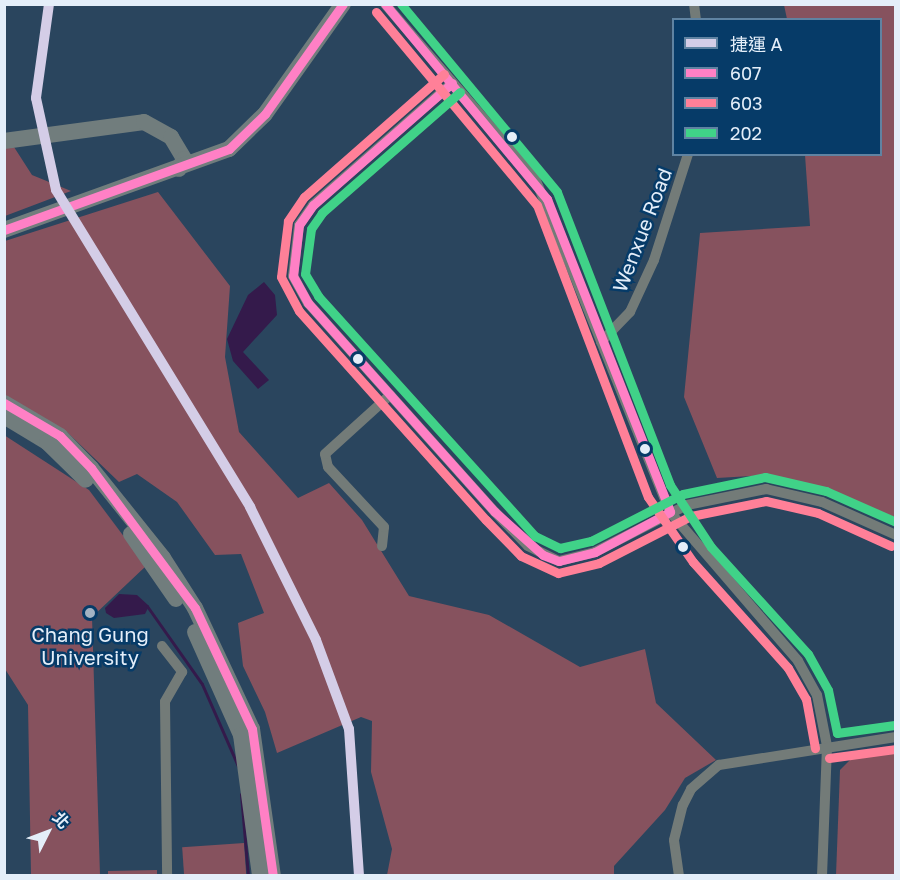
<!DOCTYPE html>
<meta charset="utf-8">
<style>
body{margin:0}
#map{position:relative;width:900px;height:880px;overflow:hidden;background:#2a455e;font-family:"Golos Text","Noto Sans TC",sans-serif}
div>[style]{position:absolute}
.green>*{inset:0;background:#86525e;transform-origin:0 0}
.water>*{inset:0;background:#341a4b}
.stream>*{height:3px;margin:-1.5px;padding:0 1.5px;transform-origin:1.5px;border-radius:1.5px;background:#341a4b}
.street>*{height:10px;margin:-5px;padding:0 5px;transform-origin:5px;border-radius:5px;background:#737b78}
.secondary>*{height:16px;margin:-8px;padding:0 8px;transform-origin:8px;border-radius:8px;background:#717d7d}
.bus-1>*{height:9px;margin:-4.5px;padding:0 4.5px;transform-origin:4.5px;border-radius:4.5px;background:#ff80c5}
.bus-2>*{height:9px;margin:-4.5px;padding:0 4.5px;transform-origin:4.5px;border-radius:4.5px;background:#ff8098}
.bus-3>*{height:9px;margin:-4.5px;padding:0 4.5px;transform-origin:4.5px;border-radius:4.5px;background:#40d288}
.metro-1>*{height:10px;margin:-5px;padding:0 5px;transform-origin:5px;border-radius:5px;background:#d4cde7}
.dots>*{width:16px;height:16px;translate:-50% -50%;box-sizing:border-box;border:3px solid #063b68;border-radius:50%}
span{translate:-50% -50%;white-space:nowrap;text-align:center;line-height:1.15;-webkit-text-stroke:5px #063b68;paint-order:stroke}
.street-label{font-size:20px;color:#e4eef9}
.poi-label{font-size:20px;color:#e4eef9}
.frame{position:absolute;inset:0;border:6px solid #e4eef9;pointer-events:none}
.legend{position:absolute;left:672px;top:18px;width:210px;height:138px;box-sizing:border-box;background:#063b68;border:2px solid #5f83a2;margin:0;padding:8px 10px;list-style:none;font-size:18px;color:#e4eef9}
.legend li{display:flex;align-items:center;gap:12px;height:30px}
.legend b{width:30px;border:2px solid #5f83a2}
.north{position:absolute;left:18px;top:802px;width:60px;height:60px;-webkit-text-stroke:4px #063b68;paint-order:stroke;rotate:48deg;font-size:16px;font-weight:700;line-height:24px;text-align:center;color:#e4eef9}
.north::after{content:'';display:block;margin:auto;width:21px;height:27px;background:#e4eef9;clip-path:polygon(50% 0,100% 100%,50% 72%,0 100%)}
</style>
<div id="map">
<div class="green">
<div style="clip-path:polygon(784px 5px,895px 5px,895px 517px,769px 475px,717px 478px,684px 397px,700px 233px,810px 226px,805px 155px,880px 154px,880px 20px,787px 19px)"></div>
<div style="clip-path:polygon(5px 133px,32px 175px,71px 191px,5px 216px)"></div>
<div style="clip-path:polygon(158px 192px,230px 286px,225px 357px,239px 432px,298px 498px,329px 483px,362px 520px,409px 596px,489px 615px,580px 667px,645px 649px,656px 703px,716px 760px,685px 778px,665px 810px,614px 866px,614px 875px,387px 875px,392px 849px,371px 772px,372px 721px,361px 717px,277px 753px,265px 712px,243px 666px,238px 623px,264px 613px,241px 554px,215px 555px,177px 502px,137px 474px,119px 482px,67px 432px,5px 396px,5px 241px)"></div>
<div style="clip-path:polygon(4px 435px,89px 490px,146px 566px,92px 617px,100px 875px,31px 875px,28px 705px,5px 669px)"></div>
<div style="clip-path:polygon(895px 750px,895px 875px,836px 875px,840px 770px,855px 755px)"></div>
<div style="left:244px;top:843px;width:32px;height:62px;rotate:86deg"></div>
<div style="clip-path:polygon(157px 870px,157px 875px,108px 875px,108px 871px)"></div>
</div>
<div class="water">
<div style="clip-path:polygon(264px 282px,275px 295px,277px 315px,243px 352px,269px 380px,258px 389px,233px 361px,227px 339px,248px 295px)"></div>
<div style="clip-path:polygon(119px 594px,137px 595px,149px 606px,145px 614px,114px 618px,106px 613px,105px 608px)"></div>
</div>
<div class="stream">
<div style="left:147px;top:606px;width:95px;rotate:54.8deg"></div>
<div style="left:202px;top:684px;width:90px;rotate:66.3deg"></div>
<div style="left:241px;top:794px;width:82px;rotate:85.1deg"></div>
</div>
<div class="street">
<div style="left:385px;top:4px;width:230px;rotate:49.2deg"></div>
<div style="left:535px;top:178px;width:360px;rotate:68deg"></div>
<div style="left:670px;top:512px;width:196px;rotate:49.3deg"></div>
<div style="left:798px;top:661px;width:39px;rotate:61deg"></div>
<div style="left:817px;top:695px;width:52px;rotate:78.9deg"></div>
<div style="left:827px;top:746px;width:130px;rotate:92.2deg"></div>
<div style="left:694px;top:4px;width:16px;rotate:83deg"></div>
<div style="left:452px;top:83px;width:185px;rotate:138.7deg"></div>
<div style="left:313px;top:205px;width:24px;rotate:125deg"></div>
<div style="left:299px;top:225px;width:51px;rotate:96.7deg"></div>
<div style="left:293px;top:276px;width:31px;rotate:61deg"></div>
<div style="left:308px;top:303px;width:280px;rotate:48.2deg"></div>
<div style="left:495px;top:512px;width:47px;rotate:45.9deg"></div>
<div style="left:528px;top:546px;width:34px;rotate:26deg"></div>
<div style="left:559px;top:561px;width:37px;rotate:-14deg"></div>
<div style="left:595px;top:552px;width:103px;rotate:-27.1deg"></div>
<div style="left:687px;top:505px;width:81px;rotate:-11.4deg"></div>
<div style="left:766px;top:489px;width:57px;rotate:13.1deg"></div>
<div style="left:822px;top:502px;width:81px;rotate:24deg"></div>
<div style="left:601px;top:342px;width:42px;rotate:-46deg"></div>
<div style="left:630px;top:312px;width:57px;rotate:-65.2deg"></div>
<div style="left:654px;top:260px;width:111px;rotate:-72.2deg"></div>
<div style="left:382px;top:546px;width:19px;rotate:-84deg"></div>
<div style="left:384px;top:527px;width:82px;rotate:-133deg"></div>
<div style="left:328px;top:467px;width:13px;rotate:-103deg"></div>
<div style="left:325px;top:454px;width:88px;rotate:-42.2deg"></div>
<div style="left:162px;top:646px;width:33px;rotate:52deg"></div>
<div style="left:182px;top:672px;width:34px;rotate:120deg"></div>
<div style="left:165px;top:702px;width:174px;rotate:89.3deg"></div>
<div style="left:679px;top:876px;width:36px;rotate:-98deg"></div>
<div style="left:674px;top:840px;width:36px;rotate:-76deg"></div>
<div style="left:683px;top:805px;width:18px;rotate:-63deg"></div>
<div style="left:691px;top:789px;width:37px;rotate:-41deg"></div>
<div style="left:719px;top:765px;width:179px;rotate:-9deg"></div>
</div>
<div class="secondary">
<div style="left:4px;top:141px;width:141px;rotate:-7.7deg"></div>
<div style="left:144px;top:122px;width:31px;rotate:29deg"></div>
<div style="left:171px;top:137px;width:26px;rotate:59deg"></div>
<div style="left:184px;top:159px;width:11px;rotate:117deg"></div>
<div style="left:4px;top:230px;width:239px;rotate:-19.8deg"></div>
<div style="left:229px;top:149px;width:50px;rotate:-44.2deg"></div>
<div style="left:265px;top:114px;width:135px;rotate:-54.7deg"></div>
<div style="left:4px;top:403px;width:65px;rotate:30.5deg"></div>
<div style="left:60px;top:436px;width:45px;rotate:45.9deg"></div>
<div style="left:91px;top:468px;width:115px;rotate:51.3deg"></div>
<div style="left:163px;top:558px;width:59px;rotate:57.4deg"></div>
<div style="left:195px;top:608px;width:134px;rotate:64.8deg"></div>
<div style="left:252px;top:729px;width:148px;rotate:81.9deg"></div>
<div style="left:4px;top:416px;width:50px;rotate:31.2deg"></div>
<div style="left:47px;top:442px;width:54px;rotate:44.3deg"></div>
<div style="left:131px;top:534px;width:79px;rotate:55.3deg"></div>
<div style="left:195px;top:632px;width:113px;rotate:65.9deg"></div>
<div style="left:241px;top:735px;width:142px;rotate:82.3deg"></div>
</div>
<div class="bus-1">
<div style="left:385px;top:4px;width:254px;rotate:50.3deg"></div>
<div style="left:547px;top:199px;width:336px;rotate:68.5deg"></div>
<div style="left:452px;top:83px;width:185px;rotate:138.7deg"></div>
<div style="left:313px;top:205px;width:24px;rotate:125deg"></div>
<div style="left:299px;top:225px;width:51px;rotate:96.7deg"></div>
<div style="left:293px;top:276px;width:31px;rotate:61deg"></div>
<div style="left:308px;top:303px;width:280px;rotate:48.2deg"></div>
<div style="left:495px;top:512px;width:64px;rotate:41.9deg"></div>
<div style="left:543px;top:555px;width:17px;rotate:21deg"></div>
<div style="left:559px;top:561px;width:37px;rotate:-14deg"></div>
<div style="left:595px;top:552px;width:85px;rotate:-28.1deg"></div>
<div style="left:4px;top:230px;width:239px;rotate:-19.8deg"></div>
<div style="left:229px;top:149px;width:50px;rotate:-44.2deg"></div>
<div style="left:265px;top:114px;width:135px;rotate:-54.7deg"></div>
<div style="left:4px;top:403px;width:65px;rotate:30.5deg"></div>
<div style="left:60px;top:436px;width:45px;rotate:45.9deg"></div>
<div style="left:91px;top:468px;width:174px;rotate:53.4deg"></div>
<div style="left:195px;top:608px;width:134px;rotate:64.8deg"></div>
<div style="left:252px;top:729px;width:148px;rotate:81.9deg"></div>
</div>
<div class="bus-2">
<div style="left:376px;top:12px;width:251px;rotate:50.2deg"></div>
<div style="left:537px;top:205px;width:312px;rotate:69.2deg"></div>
<div style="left:648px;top:497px;width:79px;rotate:55.3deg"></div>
<div style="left:693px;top:562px;width:142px;rotate:48.1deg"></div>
<div style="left:788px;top:668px;width:36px;rotate:60deg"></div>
<div style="left:806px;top:699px;width:50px;rotate:79.6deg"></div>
<div style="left:444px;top:74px;width:186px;rotate:138.7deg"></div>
<div style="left:304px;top:197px;width:29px;rotate:124deg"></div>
<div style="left:288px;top:221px;width:56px;rotate:97.1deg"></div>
<div style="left:281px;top:277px;width:38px;rotate:62deg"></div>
<div style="left:299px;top:311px;width:280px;rotate:48.2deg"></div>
<div style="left:486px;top:520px;width:50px;rotate:45.8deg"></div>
<div style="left:521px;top:556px;width:41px;rotate:24.7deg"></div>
<div style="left:558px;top:573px;width:42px;rotate:-13.7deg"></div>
<div style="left:599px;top:563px;width:103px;rotate:-27.1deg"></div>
<div style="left:691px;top:516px;width:76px;rotate:-11.3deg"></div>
<div style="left:766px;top:501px;width:53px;rotate:13deg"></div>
<div style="left:818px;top:513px;width:80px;rotate:24.3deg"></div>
<div style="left:829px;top:758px;width:68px;rotate:-7.7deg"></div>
</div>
<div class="bus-3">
<div style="left:401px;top:4px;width:244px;rotate:50.3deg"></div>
<div style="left:557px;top:192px;width:314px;rotate:68.9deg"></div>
<div style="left:670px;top:485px;width:74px;rotate:56.5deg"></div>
<div style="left:711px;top:547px;width:144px;rotate:47.8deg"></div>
<div style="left:808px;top:654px;width:41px;rotate:60.9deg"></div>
<div style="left:828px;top:690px;width:44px;rotate:78.2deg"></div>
<div style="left:837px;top:733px;width:58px;rotate:-8deg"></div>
<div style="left:460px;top:92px;width:184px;rotate:138.8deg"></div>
<div style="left:322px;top:213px;width:19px;rotate:125deg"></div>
<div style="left:311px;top:229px;width:45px;rotate:97.6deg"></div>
<div style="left:305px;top:274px;width:26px;rotate:59deg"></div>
<div style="left:318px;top:296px;width:324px;rotate:47.9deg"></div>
<div style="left:535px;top:536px;width:28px;rotate:26deg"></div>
<div style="left:560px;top:548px;width:32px;rotate:-13deg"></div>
<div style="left:591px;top:541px;width:103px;rotate:-27.1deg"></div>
<div style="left:683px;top:494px;width:84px;rotate:-11.7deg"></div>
<div style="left:765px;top:477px;width:63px;rotate:12.9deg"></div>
<div style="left:826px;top:491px;width:77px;rotate:23.9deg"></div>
</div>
<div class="metro-1">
<div style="left:49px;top:4px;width:95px;rotate:97.9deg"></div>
<div style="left:36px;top:98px;width:94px;rotate:77.7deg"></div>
<div style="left:56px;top:190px;width:372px;rotate:58.5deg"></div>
<div style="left:250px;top:507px;width:148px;rotate:63.6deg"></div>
<div style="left:316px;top:640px;width:95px;rotate:69.7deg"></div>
<div style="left:349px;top:729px;width:147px;rotate:86.1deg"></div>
</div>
<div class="dots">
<div style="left:512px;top:137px;background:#e4eef9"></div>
<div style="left:358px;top:359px;background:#e4eef9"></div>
<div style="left:645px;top:449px;background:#e4eef9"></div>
<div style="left:683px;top:547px;background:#e4eef9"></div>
<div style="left:90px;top:613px;background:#a3b3c3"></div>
</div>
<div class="street-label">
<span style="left:642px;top:230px;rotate:-69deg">Wenxue Road</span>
</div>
<div class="poi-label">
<span style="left:90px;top:646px">Chang Gung<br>University</span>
</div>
<div class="frame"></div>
<ul class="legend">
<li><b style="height:8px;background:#d4cde7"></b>捷運 A</li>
<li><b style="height:8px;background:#ff80c5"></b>607</li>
<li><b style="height:8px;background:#ff8098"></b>603</li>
<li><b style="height:8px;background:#40d288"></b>202</li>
</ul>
<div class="north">北</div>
</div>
